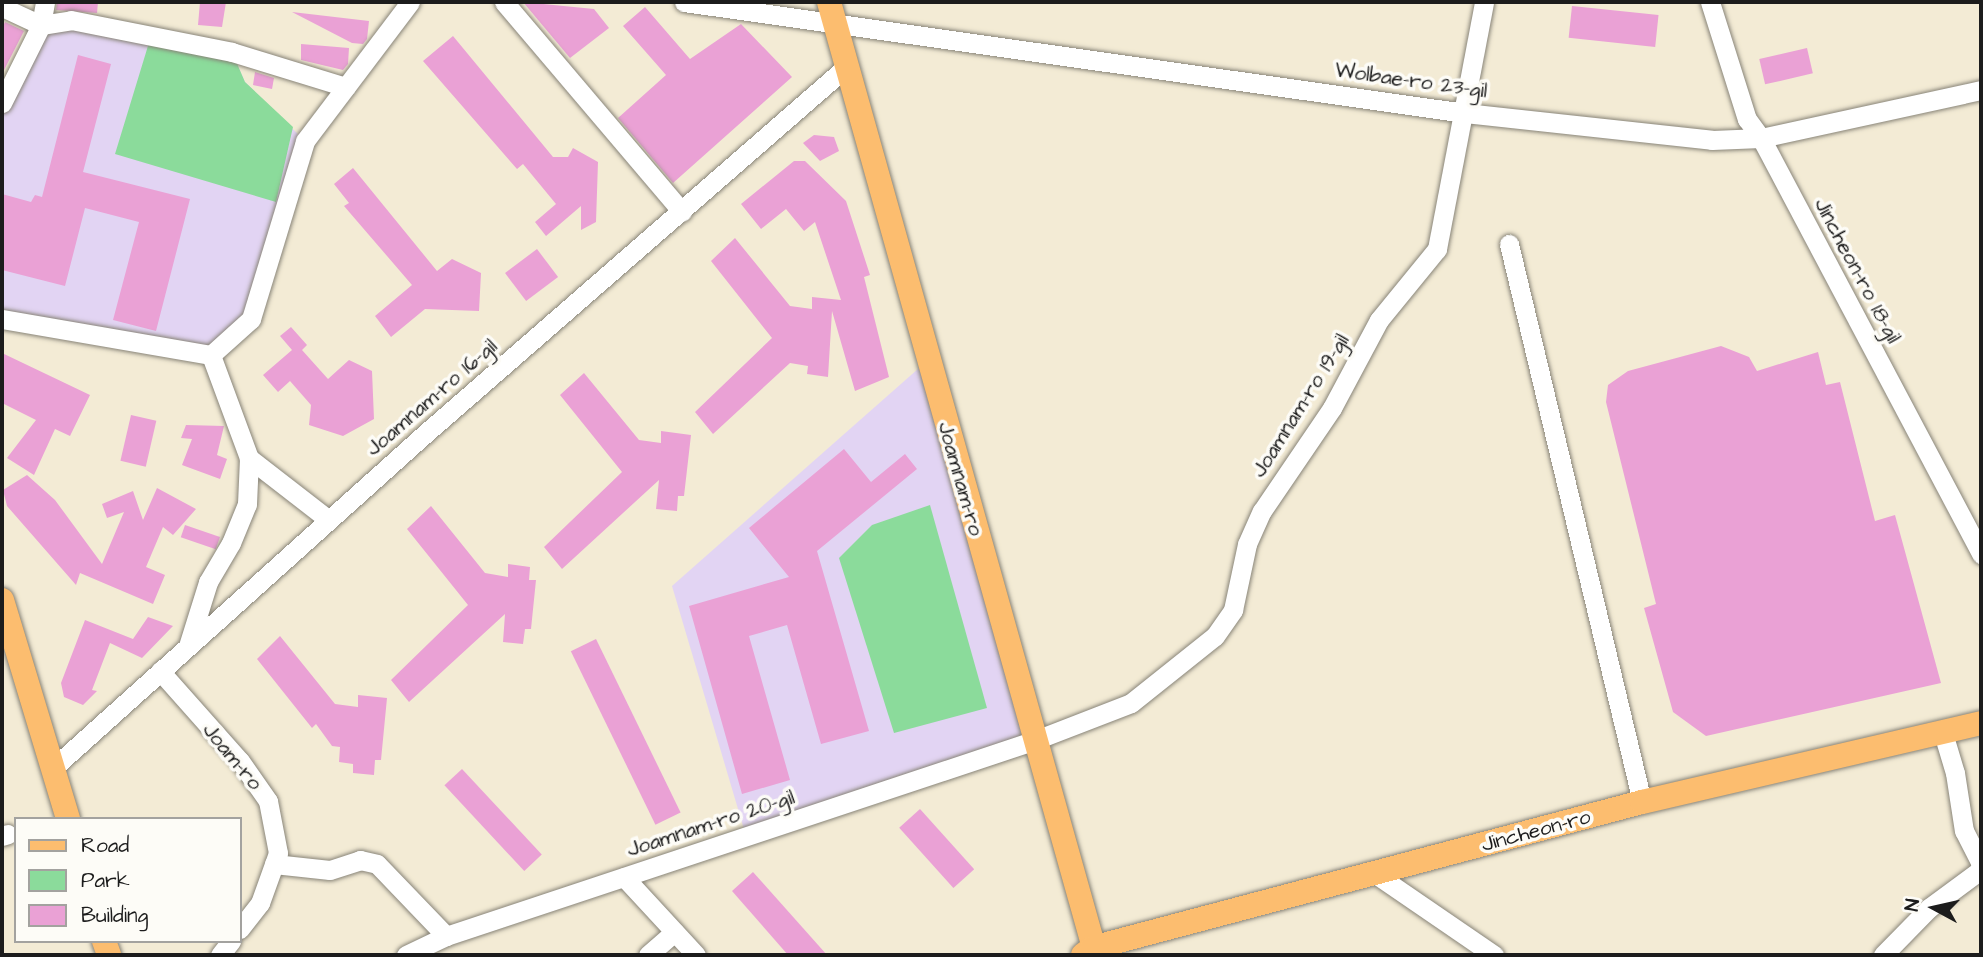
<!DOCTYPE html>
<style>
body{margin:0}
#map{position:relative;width:1983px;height:957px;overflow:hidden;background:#f3ebd5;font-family:"Architects Daughter",sans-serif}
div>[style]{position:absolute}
.built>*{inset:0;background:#e2d4f3}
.green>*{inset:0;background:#8bdb9b}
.building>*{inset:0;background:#eaa1d5;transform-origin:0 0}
.roads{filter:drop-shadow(0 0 2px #888478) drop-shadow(0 0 2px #888478)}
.minor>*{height:19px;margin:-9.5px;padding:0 9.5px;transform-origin:9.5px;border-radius:9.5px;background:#fff}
.major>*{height:24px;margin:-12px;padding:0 12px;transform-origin:12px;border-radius:12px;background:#fcbd6f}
span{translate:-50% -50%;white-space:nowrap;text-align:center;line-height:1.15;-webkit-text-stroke:7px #fdfcf7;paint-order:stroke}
.street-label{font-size:21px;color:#1c1c1c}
.frame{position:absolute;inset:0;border:4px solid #1c1c1c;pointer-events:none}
.legend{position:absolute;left:14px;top:817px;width:228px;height:126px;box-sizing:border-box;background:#fdfcf7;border:2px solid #a3a29f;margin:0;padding:9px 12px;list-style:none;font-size:21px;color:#1c1c1c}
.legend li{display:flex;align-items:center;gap:14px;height:35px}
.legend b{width:35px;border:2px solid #a3a29f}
.north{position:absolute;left:1899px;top:873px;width:70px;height:70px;-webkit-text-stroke:5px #fdfcf7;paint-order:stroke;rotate:278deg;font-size:19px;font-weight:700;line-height:28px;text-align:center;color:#1c1c1c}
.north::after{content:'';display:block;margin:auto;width:24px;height:32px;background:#1c1c1c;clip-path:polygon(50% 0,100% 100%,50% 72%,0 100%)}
</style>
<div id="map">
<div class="built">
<div style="clip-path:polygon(41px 25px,232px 52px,245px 82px,305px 141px,251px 319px,211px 355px,2px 319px,2px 103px)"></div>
<div style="clip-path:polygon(927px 361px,1033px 741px,746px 836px,672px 586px)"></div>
</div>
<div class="green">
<div style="clip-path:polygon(151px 36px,232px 52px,245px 82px,293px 127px,276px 202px,115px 154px)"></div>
<div style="clip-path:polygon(930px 505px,987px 708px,894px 733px,839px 558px,872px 525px)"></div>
</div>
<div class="building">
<div style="clip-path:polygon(57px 2px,98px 2px,97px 13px,56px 10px)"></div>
<div style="clip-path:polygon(200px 2px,226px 2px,222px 27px,198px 25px)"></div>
<div style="clip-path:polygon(523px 2px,594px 9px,609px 28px,570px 58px)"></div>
<div style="left:1572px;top:6px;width:87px;height:32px;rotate:6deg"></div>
<div style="clip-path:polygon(645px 7px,690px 59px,741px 24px,792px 77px,673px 183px,618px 118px,666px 75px,623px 26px)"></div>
<div style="clip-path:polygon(292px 12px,369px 21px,367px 39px,363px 44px,352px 43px)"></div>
<div style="clip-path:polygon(5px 22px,24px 31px,2px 74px,2px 28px)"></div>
<div style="clip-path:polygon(453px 36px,553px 157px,568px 157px,573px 148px,598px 162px,596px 222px,581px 230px,581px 206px,546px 236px,535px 222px,556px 204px,523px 164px,517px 169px,423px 61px)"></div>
<div style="clip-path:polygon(301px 44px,349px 48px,348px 64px,343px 70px,301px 60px)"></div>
<div style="left:1807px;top:48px;width:26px;height:49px;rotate:77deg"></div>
<div style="clip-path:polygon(78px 55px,111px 64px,83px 172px,190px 199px,156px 331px,113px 320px,139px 222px,85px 208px,65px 286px,2px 270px,2px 194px,31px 202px,35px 195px,42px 197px)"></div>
<div style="clip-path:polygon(255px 72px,274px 78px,272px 89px,253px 85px)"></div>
<div style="clip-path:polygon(814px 135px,834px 137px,839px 151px,820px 161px,803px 143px)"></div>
<div style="clip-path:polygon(794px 161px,805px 161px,846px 201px,870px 275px,864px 277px,889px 377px,855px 391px,832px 311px,828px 377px,807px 374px,808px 366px,790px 363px,713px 434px,695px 412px,772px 338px,711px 261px,735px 238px,790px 306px,812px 309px,812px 297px,841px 300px,815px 222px,804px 231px,786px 209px,761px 229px,741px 204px)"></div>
<div style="clip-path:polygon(353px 168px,437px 271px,452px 259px,481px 273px,479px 311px,425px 309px,391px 337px,375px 316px,412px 285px,344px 206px,349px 203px,334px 184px)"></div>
<div style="left:537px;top:249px;width:35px;height:40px;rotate:53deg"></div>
<div style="clip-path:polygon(291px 327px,307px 345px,302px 350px,328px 379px,349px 360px,372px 371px,374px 419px,343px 436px,309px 425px,311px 405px,290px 381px,278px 392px,263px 375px,292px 350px,280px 336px)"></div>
<div style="clip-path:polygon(1721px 346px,1749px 357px,1757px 371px,1818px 352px,1826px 385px,1840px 382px,1875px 521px,1895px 515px,1941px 683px,1706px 736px,1673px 712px,1644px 608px,1656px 604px,1606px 402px,1608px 385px,1628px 371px)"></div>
<div style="clip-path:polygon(2px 353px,90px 395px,70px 436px,55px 429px,34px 475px,7px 458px,36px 420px,2px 403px)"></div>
<div style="clip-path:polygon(584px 373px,639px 440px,661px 443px,661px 431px,691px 435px,684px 496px,678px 496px,677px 511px,656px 509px,659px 480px,562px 569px,544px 547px,622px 472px,560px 395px)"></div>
<div style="left:131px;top:415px;width:26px;height:47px;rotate:13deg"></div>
<div style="clip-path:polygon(186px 425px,224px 426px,217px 455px,227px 459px,220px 479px,182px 465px,192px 439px,181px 438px)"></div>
<div style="clip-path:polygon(844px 449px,871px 482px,905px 454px,917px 469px,817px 551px,869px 731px,821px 744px,787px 625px,749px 636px,790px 780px,742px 794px,689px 606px,789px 577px,749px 528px)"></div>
<div style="clip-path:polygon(27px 475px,55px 500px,102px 564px,124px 512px,107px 518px,102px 504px,133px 491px,143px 520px,157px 488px,196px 509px,173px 535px,163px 527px,146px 567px,165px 575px,153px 604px,80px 573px,76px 585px,7px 506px,3px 490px)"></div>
<div style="clip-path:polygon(431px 506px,485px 573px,508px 577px,508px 564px,530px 567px,529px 580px,536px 580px,531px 629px,525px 629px,523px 644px,503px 642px,505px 614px,409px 702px,391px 680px,468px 605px,407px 529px)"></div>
<div style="left:185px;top:525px;width:37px;height:13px;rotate:19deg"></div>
<div style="clip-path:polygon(148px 617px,173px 626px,142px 658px,110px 643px,92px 690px,97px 691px,83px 705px,64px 697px,61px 683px,85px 620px,133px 639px)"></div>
<div style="clip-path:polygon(280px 636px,335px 704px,358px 707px,358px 695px,387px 698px,381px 760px,375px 760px,374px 775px,353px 773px,353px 764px,339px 762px,340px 747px,332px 746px,316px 724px,312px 728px,257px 659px)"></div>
<div style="left:596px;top:639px;width:193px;height:28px;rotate:64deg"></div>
<div style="left:462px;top:769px;width:117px;height:24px;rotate:47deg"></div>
<div style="left:920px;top:809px;width:81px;height:28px;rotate:48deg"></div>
<div style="clip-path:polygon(753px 872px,827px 955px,788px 955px,732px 891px)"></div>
</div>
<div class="roads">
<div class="minor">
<div style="left:504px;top:2px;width:275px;rotate:49.7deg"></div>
<div style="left:684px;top:2px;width:789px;rotate:8.09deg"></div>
<div style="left:1465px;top:113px;width:248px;rotate:6.2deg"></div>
<div style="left:1712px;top:140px;width:49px;rotate:-2.3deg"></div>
<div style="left:1761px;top:138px;width:225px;rotate:-12.3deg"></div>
<div style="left:1710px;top:2px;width:123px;rotate:72.5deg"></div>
<div style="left:1747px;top:119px;width:24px;rotate:54deg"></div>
<div style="left:1761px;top:138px;width:471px;rotate:62.1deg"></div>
<div style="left:2px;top:7px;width:43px;rotate:24.8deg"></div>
<div style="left:41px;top:25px;width:30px;rotate:-9deg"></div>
<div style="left:71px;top:20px;width:164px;rotate:11.2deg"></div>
<div style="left:232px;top:52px;width:119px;rotate:17.1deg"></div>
<div style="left:2px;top:103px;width:87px;rotate:-63.4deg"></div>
<div style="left:41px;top:25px;width:23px;rotate:-80deg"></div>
<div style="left:1509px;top:244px;width:574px;rotate:76.59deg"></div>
<div style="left:2px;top:319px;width:212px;rotate:9.8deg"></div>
<div style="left:249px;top:458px;width:101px;rotate:37.8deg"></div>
<div style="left:188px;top:646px;width:67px;rotate:-72.6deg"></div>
<div style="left:208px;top:582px;width:45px;rotate:-59.5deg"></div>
<div style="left:231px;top:543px;width:42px;rotate:-67.7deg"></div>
<div style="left:247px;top:504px;width:46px;rotate:-87.5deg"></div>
<div style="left:249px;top:458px;width:110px;rotate:-110.3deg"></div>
<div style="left:211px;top:355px;width:54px;rotate:-42deg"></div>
<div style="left:251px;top:319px;width:186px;rotate:-73.1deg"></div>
<div style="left:305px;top:141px;width:174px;rotate:-52.9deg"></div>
<div style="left:160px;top:671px;width:120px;rotate:48.4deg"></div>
<div style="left:240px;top:761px;width:49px;rotate:55deg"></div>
<div style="left:268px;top:801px;width:53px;rotate:79.1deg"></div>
<div style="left:278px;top:853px;width:53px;rotate:109.8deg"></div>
<div style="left:260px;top:903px;width:33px;rotate:128deg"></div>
<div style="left:53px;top:768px;width:503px;rotate:-41.94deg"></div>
<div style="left:427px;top:432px;width:556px;rotate:-41.06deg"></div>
<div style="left:2px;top:836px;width:6px;rotate:-18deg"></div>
<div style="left:274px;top:864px;width:56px;rotate:6.1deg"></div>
<div style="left:330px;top:870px;width:32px;rotate:-18deg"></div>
<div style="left:360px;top:860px;width:17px;rotate:13deg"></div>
<div style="left:377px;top:864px;width:100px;rotate:46.2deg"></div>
<div style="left:1377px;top:875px;width:142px;rotate:34.4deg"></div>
<div style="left:624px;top:877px;width:106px;rotate:47.3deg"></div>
<div style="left:220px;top:955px;width:18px;rotate:-52deg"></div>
<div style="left:406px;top:955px;width:44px;rotate:-25.4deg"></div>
<div style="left:446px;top:936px;width:619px;rotate:-18.38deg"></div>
<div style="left:1033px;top:741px;width:105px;rotate:-21.2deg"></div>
<div style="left:1131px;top:703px;width:107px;rotate:-38.6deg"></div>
<div style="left:1215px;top:636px;width:32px;rotate:-55deg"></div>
<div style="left:1233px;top:610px;width:67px;rotate:-78deg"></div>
<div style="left:1247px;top:544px;width:36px;rotate:-66deg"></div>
<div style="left:1262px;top:511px;width:125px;rotate:-55.8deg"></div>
<div style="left:1332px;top:408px;width:100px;rotate:-61.9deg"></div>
<div style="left:1379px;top:320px;width:92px;rotate:-50.8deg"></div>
<div style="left:1437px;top:249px;width:251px;rotate:-79.2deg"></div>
<div style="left:648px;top:955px;width:35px;rotate:-41deg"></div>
<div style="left:1883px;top:955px;width:66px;rotate:-45.6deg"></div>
<div style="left:1929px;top:908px;width:62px;rotate:-36.5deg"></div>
<div style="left:1979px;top:871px;width:7px;rotate:-74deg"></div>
<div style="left:1981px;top:864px;width:37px;rotate:-117deg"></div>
<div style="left:1964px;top:831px;width:59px;rotate:-98.8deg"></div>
<div style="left:1955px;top:773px;width:42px;rotate:-106.7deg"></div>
</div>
<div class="major">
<div style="left:829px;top:2px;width:990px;rotate:74.35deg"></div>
<div style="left:2px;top:600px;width:229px;rotate:73.2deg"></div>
<div style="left:104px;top:941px;width:15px;rotate:70deg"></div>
<div style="left:1083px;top:955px;width:11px;rotate:-38deg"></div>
<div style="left:1092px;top:948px;width:569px;rotate:-14.87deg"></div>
<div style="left:1642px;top:802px;width:348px;rotate:-13.1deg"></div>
</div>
</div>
<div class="street-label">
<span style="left:1411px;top:81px;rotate:8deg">Wolbae-ro 23-gil</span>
<span style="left:1857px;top:271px;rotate:62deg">Jincheon-ro 18-gil</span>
<span style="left:432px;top:398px;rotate:-41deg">Joamnam-ro 16-gil</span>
<span style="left:1301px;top:406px;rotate:-58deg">Joamnam-ro 19-gil</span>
<span style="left:960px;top:479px;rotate:74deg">Joamnam-ro</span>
<span style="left:232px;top:757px;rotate:50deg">Joam-ro</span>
<span style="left:711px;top:824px;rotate:-18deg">Joamnam-ro 20-gil</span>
<span style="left:1536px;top:831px;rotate:-15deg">Jincheon-ro</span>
</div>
<div class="frame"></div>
<ul class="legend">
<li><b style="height:9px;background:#fcbd6f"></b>Road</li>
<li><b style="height:19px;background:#8bdb9b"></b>Park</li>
<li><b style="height:19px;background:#eaa1d5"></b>Building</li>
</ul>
<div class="north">N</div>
</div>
